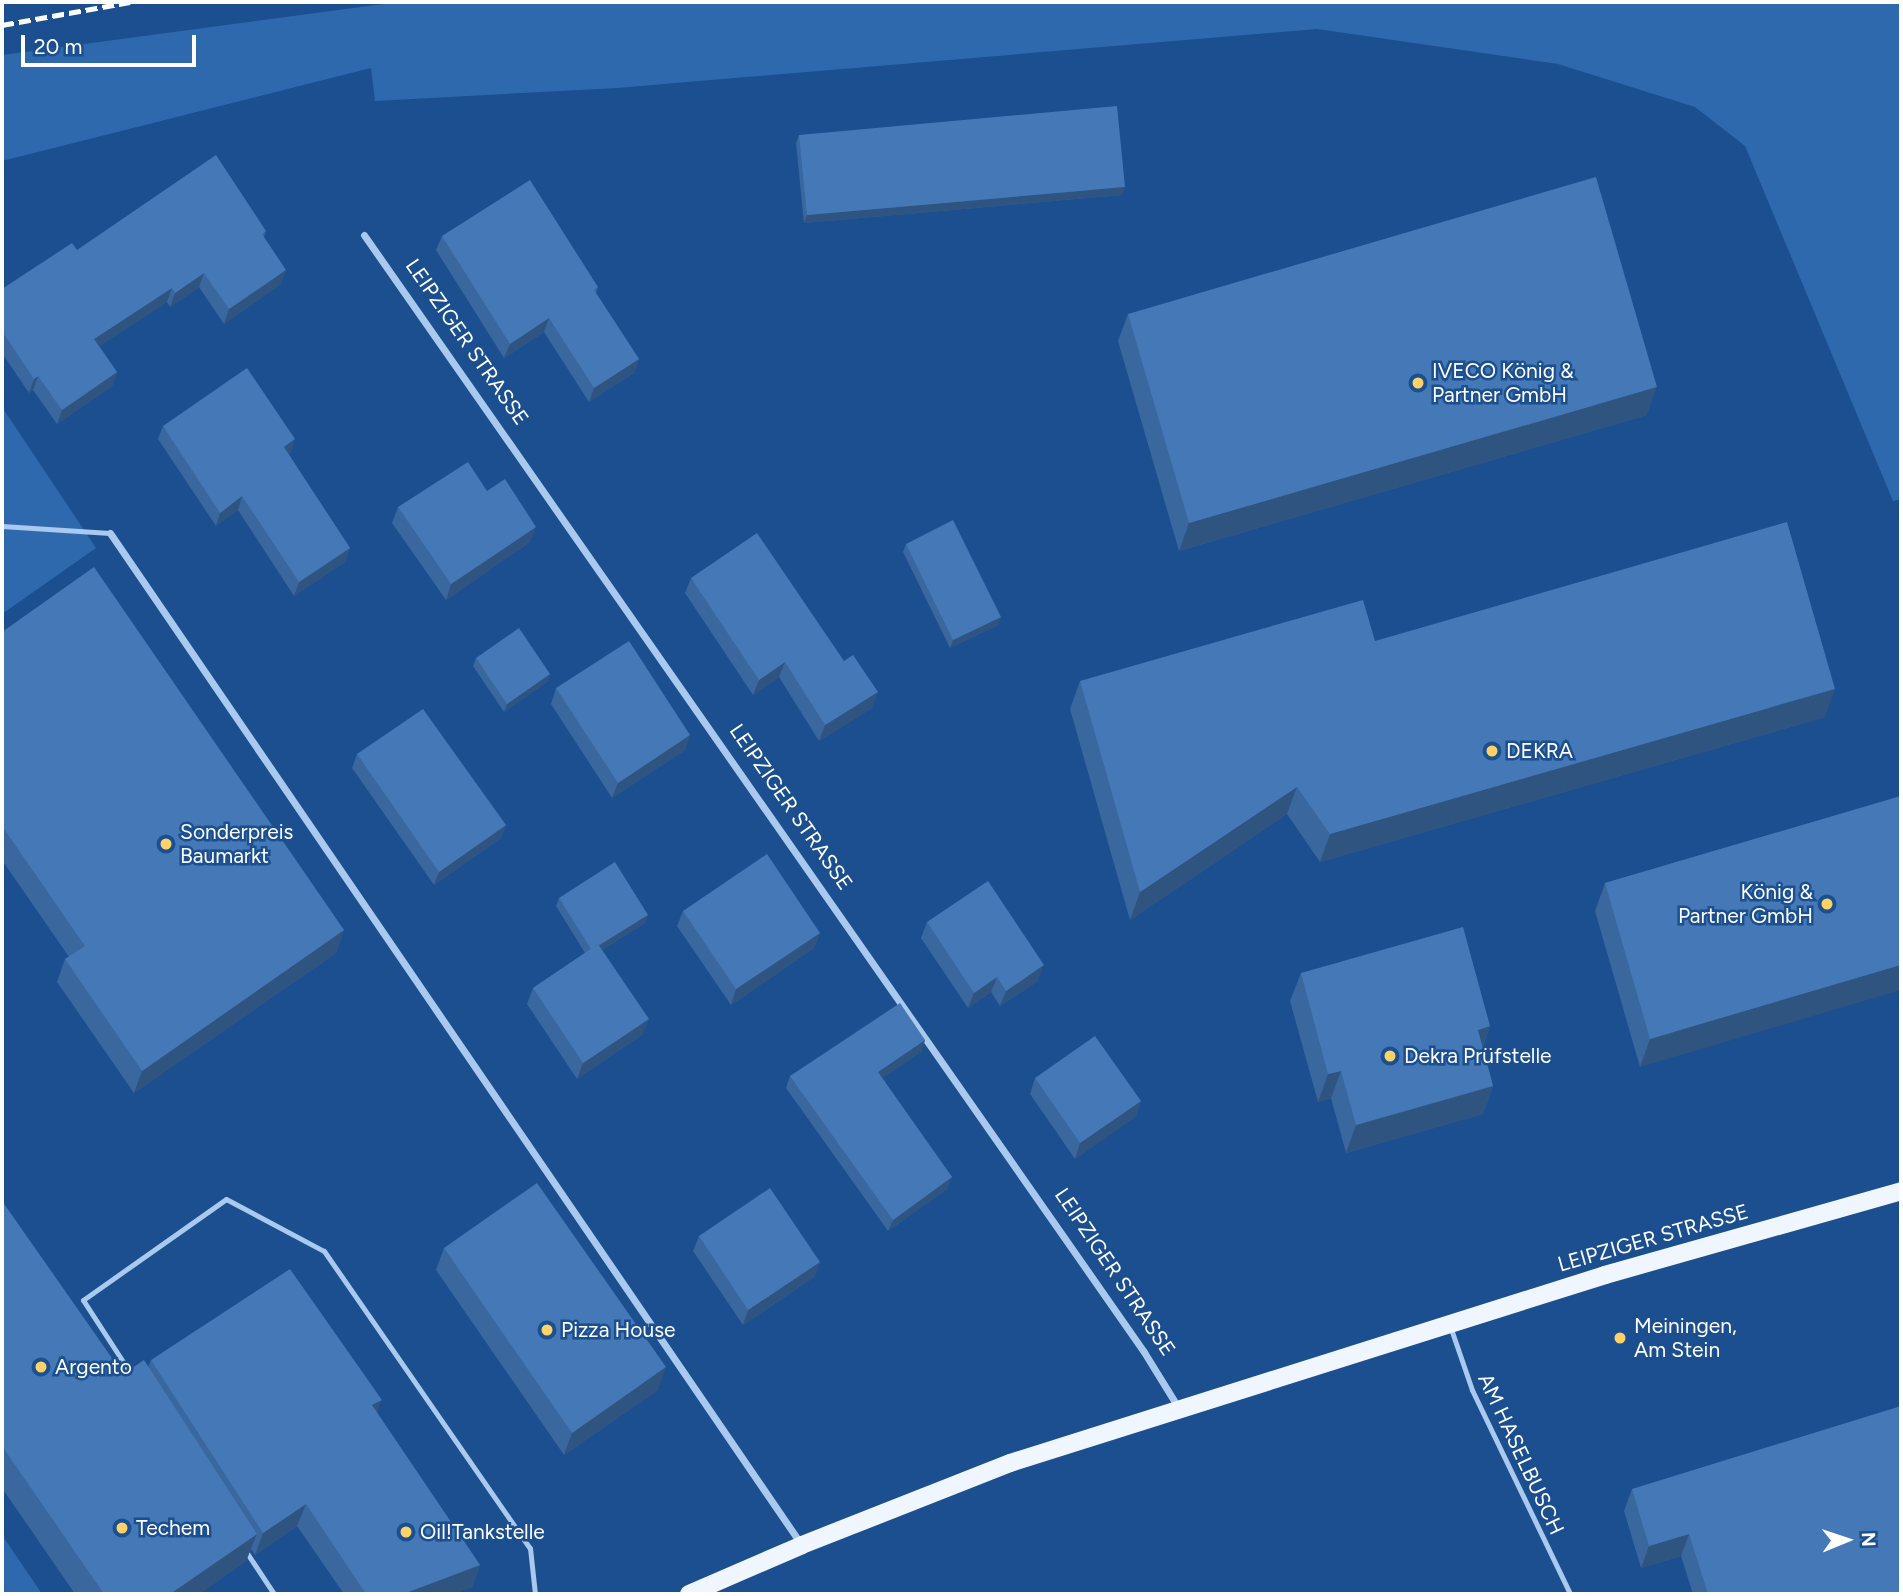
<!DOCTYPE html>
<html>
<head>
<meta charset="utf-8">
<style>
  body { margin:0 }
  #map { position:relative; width:1903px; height:1596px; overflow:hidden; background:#1b4f8f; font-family:Figtree,sans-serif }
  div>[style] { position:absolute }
  .green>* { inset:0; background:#2e69ad }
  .lane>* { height:5px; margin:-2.5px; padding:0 2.5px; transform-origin:2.5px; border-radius:2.5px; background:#a9c9ee }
  .street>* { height:7px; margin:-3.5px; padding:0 3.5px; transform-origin:3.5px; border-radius:3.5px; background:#a9c9ee }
  .primary>* { height:18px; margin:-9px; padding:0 9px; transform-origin:9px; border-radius:9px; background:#f0f6ff }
  .rail>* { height:5px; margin-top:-2.5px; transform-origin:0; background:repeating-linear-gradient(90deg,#fff 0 12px,transparent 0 17px) }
  .wall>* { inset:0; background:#3a679d }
  .shaded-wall>* { inset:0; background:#305480 }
  .building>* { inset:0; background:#4478b7 }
  .dots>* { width:19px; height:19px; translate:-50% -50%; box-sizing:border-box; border:4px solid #1b4f8f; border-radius:50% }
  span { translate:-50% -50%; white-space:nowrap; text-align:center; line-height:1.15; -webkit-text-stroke:5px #1b4f8f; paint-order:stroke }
  .street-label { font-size:21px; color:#fff }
  .poi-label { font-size:21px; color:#fff }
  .left { translate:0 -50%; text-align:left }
  .right { translate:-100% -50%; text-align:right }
  .frame { position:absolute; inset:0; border:4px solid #fff; pointer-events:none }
  .north { position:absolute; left:1812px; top:1505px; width:70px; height:70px; -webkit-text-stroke:5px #1b4f8f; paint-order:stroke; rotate:88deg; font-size:19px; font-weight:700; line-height:28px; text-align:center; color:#fff }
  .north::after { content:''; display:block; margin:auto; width:24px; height:32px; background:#fff; clip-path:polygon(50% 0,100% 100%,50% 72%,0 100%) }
  .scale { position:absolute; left:21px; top:35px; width:175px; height:32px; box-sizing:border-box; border:4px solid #fff; border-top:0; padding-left:9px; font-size:21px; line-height:24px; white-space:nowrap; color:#fff; -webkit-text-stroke:5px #1b4f8f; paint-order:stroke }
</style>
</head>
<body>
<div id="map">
  <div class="green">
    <div style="clip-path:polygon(398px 2px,1901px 2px,1901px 499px,1893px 501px,1745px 146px,1695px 107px,1558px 64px,1317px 29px,617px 88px,375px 101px,371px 68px,2px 161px,2px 55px)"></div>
    <div style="clip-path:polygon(2px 407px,96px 548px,2px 614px)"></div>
    <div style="clip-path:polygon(2px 1535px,42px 1594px,2px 1594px)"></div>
  </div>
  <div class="lane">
    <div style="left:2px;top:526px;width:108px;rotate:3.7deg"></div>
    <div style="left:1450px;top:1326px;width:68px;rotate:71deg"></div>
    <div style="left:1472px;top:1390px;width:226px;rotate:64.3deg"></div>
    <div style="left:131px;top:1374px;width:88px;rotate:-123deg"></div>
    <div style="left:83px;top:1300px;width:175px;rotate:-35.2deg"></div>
    <div style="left:226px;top:1199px;width:111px;rotate:28deg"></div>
    <div style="left:324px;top:1251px;width:361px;rotate:55.3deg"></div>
    <div style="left:530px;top:1548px;width:46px;rotate:83.8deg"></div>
    <div style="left:245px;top:1550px;width:53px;rotate:56.6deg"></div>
  </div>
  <div class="street">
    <div style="left:364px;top:235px;width:1362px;rotate:55.07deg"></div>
    <div style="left:1144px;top:1352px;width:65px;rotate:58.3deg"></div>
    <div style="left:110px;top:533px;width:1225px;rotate:55.65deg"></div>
  </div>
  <div class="primary">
    <div style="left:689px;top:1594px;width:123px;rotate:-23.4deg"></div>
    <div style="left:802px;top:1545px;width:224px;rotate:-21.5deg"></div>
    <div style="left:1010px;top:1463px;width:624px;rotate:-17.53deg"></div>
    <div style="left:1605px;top:1275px;width:308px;rotate:-15.8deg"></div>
  </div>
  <div class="rail">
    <div style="left:2px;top:25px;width:130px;rotate:-10.2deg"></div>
  </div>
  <div class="wall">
    <div style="clip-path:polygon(799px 135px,1122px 195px,804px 223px,796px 143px)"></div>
    <div style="clip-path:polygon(266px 231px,264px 237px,281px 284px,224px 324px,199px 287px,170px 307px,167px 302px,99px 346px,117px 372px,112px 386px,57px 424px,33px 390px,29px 393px,2px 353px,2px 289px,77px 250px)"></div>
    <div style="clip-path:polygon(442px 236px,598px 287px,596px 293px,639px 359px,634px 373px,589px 402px,544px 332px,504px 358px,436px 250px)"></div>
    <div style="clip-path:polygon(1128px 314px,1647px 415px,1179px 551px,1118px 341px)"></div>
    <div style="clip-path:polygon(163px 426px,291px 453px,288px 454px,350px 548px,345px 562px,294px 596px,238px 510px,216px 526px,158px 439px)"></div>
    <div style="clip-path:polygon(487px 491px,530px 542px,446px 600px,392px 523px,398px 507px)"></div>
    <div style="clip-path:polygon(906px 544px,1001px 617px,998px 625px,950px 648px,903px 552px)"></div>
    <div style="clip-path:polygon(691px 578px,872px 708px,819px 741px,779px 677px,753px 695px,685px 593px)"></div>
    <div style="clip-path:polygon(2px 632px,344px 930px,336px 953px,134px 1093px,57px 982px,65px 959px,69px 957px,2px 860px)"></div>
    <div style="clip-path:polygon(1375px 641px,1825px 717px,1320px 862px,1287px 814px,1130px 920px,1070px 709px,1080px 681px)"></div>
    <div style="clip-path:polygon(476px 658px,550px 674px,547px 682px,504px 712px,473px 666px)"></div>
    <div style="clip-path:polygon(556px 688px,690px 735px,685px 750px,612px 798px,551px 704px)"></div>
    <div style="clip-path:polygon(357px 754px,506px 825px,501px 838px,434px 885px,352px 768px)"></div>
    <div style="clip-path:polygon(1901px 796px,1640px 1067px,1595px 911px,1605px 883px)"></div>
    <div style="clip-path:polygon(559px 898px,645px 923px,602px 950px,643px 1034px,577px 1079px,527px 1004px,533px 988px,585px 953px,556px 906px)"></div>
    <div style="clip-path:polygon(683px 911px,820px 933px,814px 948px,731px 1005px,677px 926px)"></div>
    <div style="clip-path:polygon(927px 922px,1038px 981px,1000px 1006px,991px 992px,968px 1008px,921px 938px)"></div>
    <div style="clip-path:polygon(1301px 973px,1490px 1026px,1483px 1047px,1493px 1086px,1483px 1114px,1346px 1153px,1331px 1098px,1318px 1102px,1290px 1001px)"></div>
    <div style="clip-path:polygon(925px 1040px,921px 1052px,882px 1078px,952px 1177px,947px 1189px,888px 1231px,786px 1088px,790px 1076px)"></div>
    <div style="clip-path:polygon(1035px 1078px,1141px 1101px,1136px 1116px,1075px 1159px,1030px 1094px)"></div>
    <div style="clip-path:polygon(2px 1201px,123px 1374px,148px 1367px,151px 1360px,377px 1413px,480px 1565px,472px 1587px,453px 1594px,344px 1594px,297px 1526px,255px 1555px,251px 1549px,246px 1561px,199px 1594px,75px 1594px,2px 1488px)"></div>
    <div style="clip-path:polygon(699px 1236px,820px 1262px,814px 1277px,743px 1325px,693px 1251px)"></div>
    <div style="clip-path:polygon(444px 1248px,658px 1390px,564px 1455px,436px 1270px)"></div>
    <div style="clip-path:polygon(1632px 1489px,1901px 1594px,1693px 1594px,1681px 1556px,1641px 1568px,1624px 1511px)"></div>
  </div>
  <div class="shaded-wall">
    <div style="clip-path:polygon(1125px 187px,1122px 195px,804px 223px,807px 215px)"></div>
    <div style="clip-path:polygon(286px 270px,281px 284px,224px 324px,229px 309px)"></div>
    <div style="clip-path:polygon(204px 273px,199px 287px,170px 307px,175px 293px)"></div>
    <div style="clip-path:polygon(172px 288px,167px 302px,89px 353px,94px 339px)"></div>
    <div style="clip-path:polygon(549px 318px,544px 332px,504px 358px,510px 344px)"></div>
    <div style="clip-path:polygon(639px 359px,634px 373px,589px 402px,594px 388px)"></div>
    <div style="clip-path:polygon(117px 372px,112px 386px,57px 424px,62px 410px)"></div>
    <div style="clip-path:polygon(38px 376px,33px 390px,29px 393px,34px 379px)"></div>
    <div style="clip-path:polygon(1657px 387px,1647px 415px,1179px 551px,1189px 523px)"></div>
    <div style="clip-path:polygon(295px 439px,291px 453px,279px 460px,284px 447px)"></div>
    <div style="clip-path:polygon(242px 496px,238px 510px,216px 526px,220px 513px)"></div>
    <div style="clip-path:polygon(536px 527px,530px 542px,446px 600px,451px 584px)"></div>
    <div style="clip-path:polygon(350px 548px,345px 562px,294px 596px,299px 582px)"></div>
    <div style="clip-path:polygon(1001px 617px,998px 625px,950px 648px,953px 640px)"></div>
    <div style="clip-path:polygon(785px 662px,779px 677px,753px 695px,759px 680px)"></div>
    <div style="clip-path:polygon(550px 674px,547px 682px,504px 712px,507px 704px)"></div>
    <div style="clip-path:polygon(1835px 689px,1825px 717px,1320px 862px,1330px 834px)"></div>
    <div style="clip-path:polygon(878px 692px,872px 708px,819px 741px,825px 725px)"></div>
    <div style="clip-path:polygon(690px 735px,685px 750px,612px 798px,618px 783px)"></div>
    <div style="clip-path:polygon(1297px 787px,1287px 814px,1130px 920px,1140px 892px)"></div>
    <div style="clip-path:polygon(506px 825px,501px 838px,434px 885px,439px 872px)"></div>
    <div style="clip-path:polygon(648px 915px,645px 923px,589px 958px,592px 950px)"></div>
    <div style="clip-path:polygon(344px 930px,336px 953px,134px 1093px,142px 1071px)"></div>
    <div style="clip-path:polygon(820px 933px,814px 948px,731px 1005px,736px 989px)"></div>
    <div style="clip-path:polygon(1044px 965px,1038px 981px,1000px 1006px,1006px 991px)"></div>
    <div style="clip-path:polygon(1901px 965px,1901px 990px,1640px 1067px,1650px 1039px)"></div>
    <div style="clip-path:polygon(997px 977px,991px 992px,968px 1008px,974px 993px)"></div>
    <div style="clip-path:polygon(649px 1019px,643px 1034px,577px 1079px,583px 1063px)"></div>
    <div style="clip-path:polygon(1490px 1026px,1480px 1054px,1478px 1030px)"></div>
    <div style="clip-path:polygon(925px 1040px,921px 1052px,874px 1084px,878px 1072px)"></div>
    <div style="clip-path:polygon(1341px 1071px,1331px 1098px,1318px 1102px,1328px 1074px)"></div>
    <div style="clip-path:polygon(1493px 1086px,1483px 1114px,1346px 1153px,1356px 1125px)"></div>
    <div style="clip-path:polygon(1141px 1101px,1136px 1116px,1075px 1159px,1080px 1143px)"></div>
    <div style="clip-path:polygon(952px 1177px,947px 1189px,888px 1231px,893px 1220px)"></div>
    <div style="clip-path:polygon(820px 1262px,814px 1277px,743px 1325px,748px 1310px)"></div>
    <div style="clip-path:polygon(666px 1367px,658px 1390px,564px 1455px,572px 1433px)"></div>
    <div style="clip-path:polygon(382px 1400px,374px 1422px,372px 1405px)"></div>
    <div style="clip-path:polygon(306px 1504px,297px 1526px,255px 1555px,263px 1533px)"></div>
    <div style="clip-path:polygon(257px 1534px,246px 1561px,199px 1594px,170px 1594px)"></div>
    <div style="clip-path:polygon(1689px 1534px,1681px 1556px,1641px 1568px,1649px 1546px)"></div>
    <div style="clip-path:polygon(480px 1565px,472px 1587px,453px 1594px,403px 1594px)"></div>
  </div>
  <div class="building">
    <div style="clip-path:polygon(1117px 106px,1125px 187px,807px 215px,799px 135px)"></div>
    <div style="clip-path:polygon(216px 155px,266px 231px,262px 234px,286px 270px,229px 309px,204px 273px,175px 293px,172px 288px,94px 339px,117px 372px,62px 410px,38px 376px,34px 379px,2px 331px,2px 289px,72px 243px,77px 250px)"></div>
    <div style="clip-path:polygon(1596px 177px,1657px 387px,1189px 523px,1128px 314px)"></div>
    <div style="clip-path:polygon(530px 180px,598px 287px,594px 290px,639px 359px,594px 388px,549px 318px,510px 344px,442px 236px)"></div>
    <div style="clip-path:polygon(247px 368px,295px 439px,284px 447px,350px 548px,299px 582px,242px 496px,220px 513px,163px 426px)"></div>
    <div style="clip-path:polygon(468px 462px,487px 491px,505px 479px,536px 527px,451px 584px,398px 507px)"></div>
    <div style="clip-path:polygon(953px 520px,1001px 617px,953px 640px,906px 544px)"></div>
    <div style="clip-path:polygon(1787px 522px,1835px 689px,1330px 834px,1297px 787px,1140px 892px,1080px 681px,1363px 600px,1375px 641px)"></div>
    <div style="clip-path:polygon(757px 533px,844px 661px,853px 655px,878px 692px,825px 725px,785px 662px,759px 680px,691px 578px)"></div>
    <div style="clip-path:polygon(94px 567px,344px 930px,142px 1071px,65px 959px,85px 946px,2px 826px,2px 632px)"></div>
    <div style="clip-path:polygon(519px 628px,550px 674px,507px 704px,476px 658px)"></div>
    <div style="clip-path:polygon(629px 641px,690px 735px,618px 783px,556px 688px)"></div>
    <div style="clip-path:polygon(423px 709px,506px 825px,439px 872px,357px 754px)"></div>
    <div style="clip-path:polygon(1901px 796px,1901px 965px,1650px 1039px,1605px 883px)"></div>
    <div style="clip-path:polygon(767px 854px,820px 933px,736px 989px,683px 911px)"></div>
    <div style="clip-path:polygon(615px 862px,648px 915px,599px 945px,598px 944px,591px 949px,559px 898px)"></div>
    <div style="clip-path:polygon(988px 881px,1044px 965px,1006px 991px,997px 977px,974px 993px,927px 922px)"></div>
    <div style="clip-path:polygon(1463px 927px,1490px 1026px,1478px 1030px,1493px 1086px,1356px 1125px,1341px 1071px,1328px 1074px,1301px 973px)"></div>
    <div style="clip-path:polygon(598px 944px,649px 1019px,583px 1063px,533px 988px)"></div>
    <div style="clip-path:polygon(900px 1003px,925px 1040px,878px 1072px,952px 1177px,893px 1220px,790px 1076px)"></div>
    <div style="clip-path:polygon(1095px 1036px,1141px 1101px,1080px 1143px,1035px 1078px)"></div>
    <div style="clip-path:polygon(537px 1183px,666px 1367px,572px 1433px,444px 1248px)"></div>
    <div style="clip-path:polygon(770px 1188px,820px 1262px,748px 1310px,699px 1236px)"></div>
    <div style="clip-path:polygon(2px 1201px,123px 1374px,144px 1360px,257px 1534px,170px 1594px,104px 1594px,2px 1446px)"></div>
    <div style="clip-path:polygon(290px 1269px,382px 1400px,372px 1405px,480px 1565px,403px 1594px,366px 1594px,306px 1504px,263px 1533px,151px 1360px)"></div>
    <div style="clip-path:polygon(1901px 1406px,1901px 1594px,1708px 1594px,1689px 1534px,1649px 1546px,1632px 1489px)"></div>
  </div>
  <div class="dots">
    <div style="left:1418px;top:383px;background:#ffd166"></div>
    <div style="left:1492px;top:751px;background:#ffd166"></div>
    <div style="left:166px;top:844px;background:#ffd166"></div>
    <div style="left:1827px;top:904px;background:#ffd166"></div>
    <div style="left:1390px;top:1056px;background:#ffd166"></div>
    <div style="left:547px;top:1330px;background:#ffd166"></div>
    <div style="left:1620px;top:1338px;background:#ffd166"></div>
    <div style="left:41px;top:1367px;background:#ffd166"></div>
    <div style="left:122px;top:1528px;background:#ffd166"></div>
    <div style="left:406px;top:1532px;background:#ffd166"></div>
  </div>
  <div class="street-label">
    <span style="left:467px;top:342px;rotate:55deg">LEIPZIGER STRASSE</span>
    <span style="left:791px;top:807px;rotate:55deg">LEIPZIGER STRASSE</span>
    <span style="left:1653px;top:1238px;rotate:-16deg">LEIPZIGER STRASSE</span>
    <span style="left:1115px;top:1272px;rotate:56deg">LEIPZIGER STRASSE</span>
    <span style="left:1521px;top:1454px;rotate:65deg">AM HASELBUSCH</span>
  </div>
  <div class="poi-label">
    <span class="left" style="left:1432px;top:383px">IVECO König &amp;<br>Partner GmbH</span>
    <span class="left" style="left:1506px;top:751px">DEKRA</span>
    <span class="left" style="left:180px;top:844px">Sonderpreis<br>Baumarkt</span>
    <span class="right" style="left:1813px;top:904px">König &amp;<br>Partner GmbH</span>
    <span class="left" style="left:1404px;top:1056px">Dekra Prüfstelle</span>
    <span class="left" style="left:1634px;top:1338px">Meiningen,<br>Am Stein</span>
    <span class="left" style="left:561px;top:1330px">Pizza House</span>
    <span class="left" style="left:55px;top:1367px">Argento</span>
    <span class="left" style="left:136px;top:1528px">Techem</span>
    <span class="left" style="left:420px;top:1532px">Oil!Tankstelle</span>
  </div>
  <div class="frame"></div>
  <div class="north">N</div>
  <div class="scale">20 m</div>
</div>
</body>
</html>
